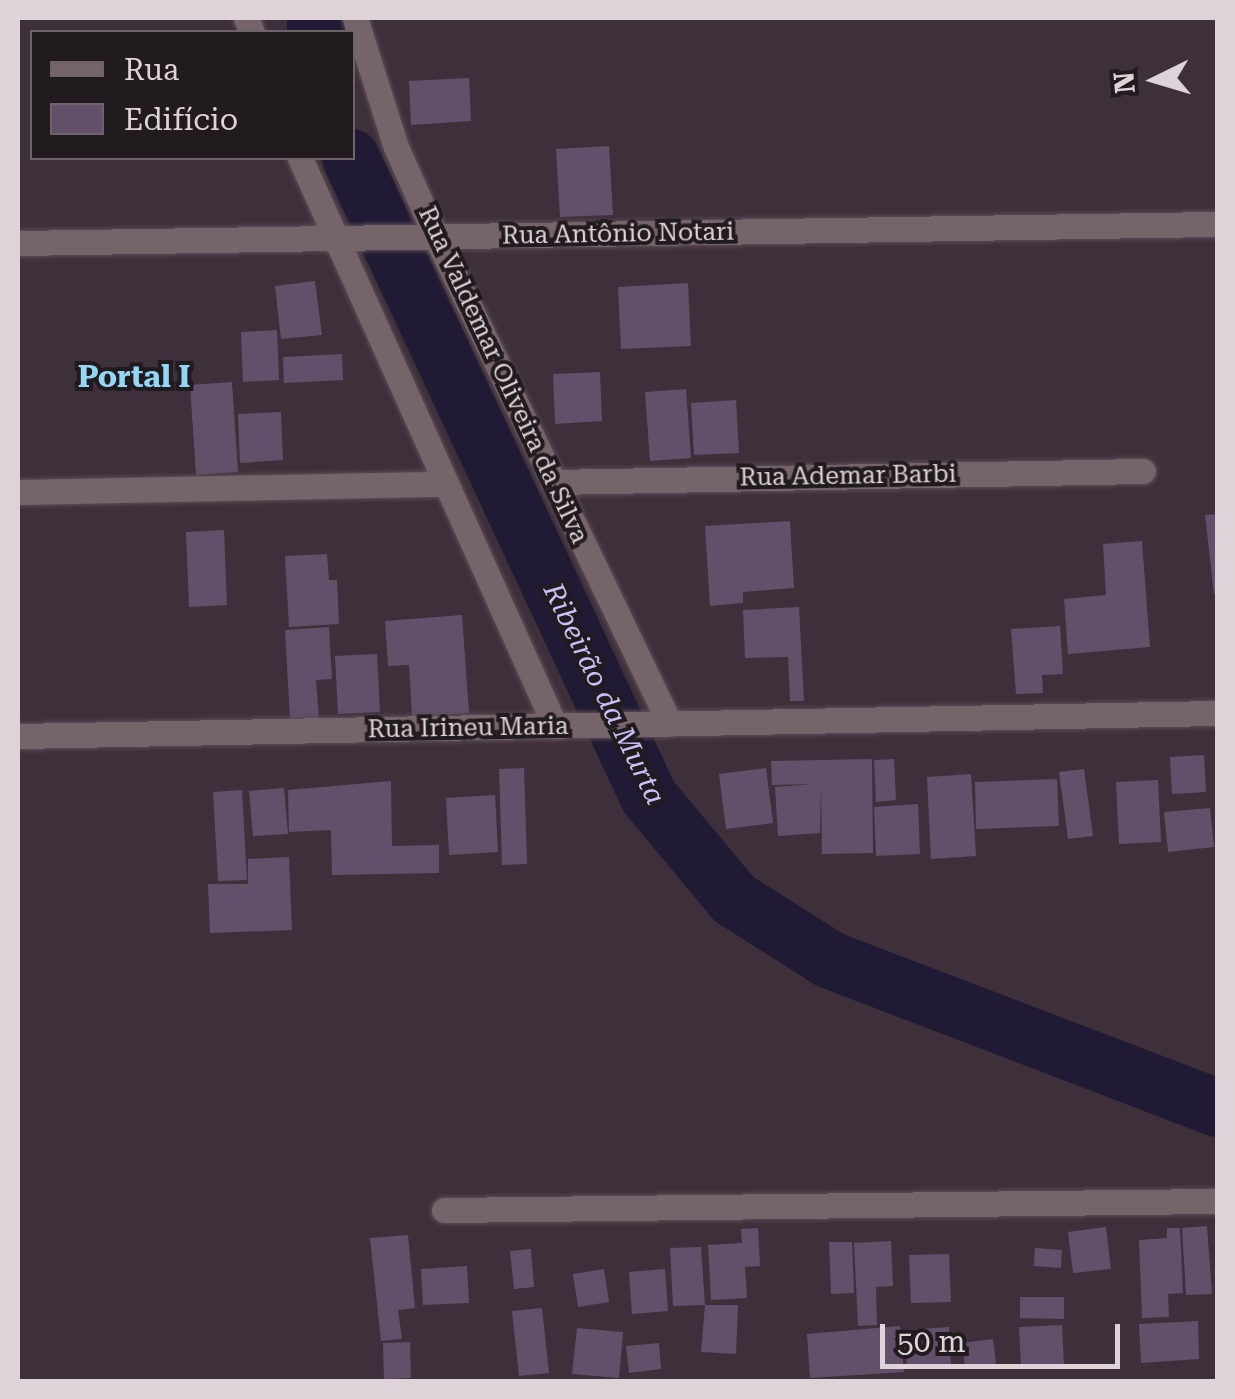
<!DOCTYPE html>
<html>
<head>
<meta charset="utf-8">
<style>
  body { margin:0 }
  #map { position:relative; width:1235px; height:1399px; overflow:hidden; background:#3e303a; font-family:"Roboto Serif",serif }
  div>[style] { position:absolute }
  .river>* { height:58px; margin:-29px; padding:0 29px; transform-origin:29px; border-radius:29px; background:#211a34 }
  .building>* { inset:0; background:#624f6a }
  .roads { filter:drop-shadow(0 0 2px #5b4d57) drop-shadow(0 0 2px #5b4d57) }
  .minor>* { height:25px; margin:-12.5px; padding:0 12.5px; transform-origin:12.5px; border-radius:12.5px; background:#756469 }
  span { translate:-50% -50%; white-space:nowrap; text-align:center; line-height:1.15; -webkit-text-stroke:8px #211a1f; paint-order:stroke }
  .street-label { font-size:25px; color:#ddd3d9 }
  .water-label { font-size:28px; color:#cbbff7; font-style:italic }
  .quarter-label { font-size:30px; color:#94d6f6; font-weight:700 }
  .frame { position:absolute; inset:0; border:20px solid #ddd3d9; pointer-events:none }
  .legend { position:absolute; left:30px; top:30px; width:325px; height:130px; box-sizing:border-box; background:#211a1f; border:2px solid #6c6469; margin:0; padding:12px 18px; list-style:none; font-size:30px; color:#ddd3d9 }
  .legend li { display:flex; align-items:center; gap:20px; height:50px }
  .legend b { width:50px; border:2px solid #6c6469 }
  .north { position:absolute; left:1105px; top:30px; width:100px; height:100px; -webkit-text-stroke:8px #211a1f; paint-order:stroke; rotate:265deg; font-size:28px; font-weight:700; line-height:40px; text-align:center; color:#ddd3d9 }
  .north::after { content:''; display:block; margin:auto; width:35px; height:45px; background:#ddd3d9; clip-path:polygon(50% 0,100% 100%,50% 72%,0 100%) }
  .scale { position:absolute; left:880px; top:1324px; width:240px; height:45px; box-sizing:border-box; border:5px solid #ddd3d9; border-top:0; padding-left:12px; font-size:30px; line-height:35px; white-space:nowrap; color:#ddd3d9; -webkit-text-stroke:8px #211a1f; paint-order:stroke }
</style>
</head>
<body>
<div id="map">
  <div class="river">
    <div style="left:316px;top:18px;width:14px;rotate:90deg"></div>
    <div style="left:351px;top:158px;width:705px;rotate:65deg"></div>
    <div style="left:649px;top:797px;width:133px;rotate:50.2deg"></div>
    <div style="left:734px;top:899px;width:114px;rotate:32.4deg"></div>
    <div style="left:830px;top:960px;width:415px;rotate:20.9deg"></div>
  </div>
  <div class="building">
    <div style="clip-path:polygon(469px 78px,471px 121px,411px 125px,409px 81px)"></div>
    <div style="clip-path:polygon(609px 146px,613px 215px,560px 217px,556px 149px)"></div>
    <div style="clip-path:polygon(315px 281px,322px 335px,281px 339px,275px 286px)"></div>
    <div style="clip-path:polygon(688px 283px,691px 346px,621px 349px,618px 287px)"></div>
    <div style="clip-path:polygon(277px 330px,279px 380px,243px 382px,241px 332px)"></div>
    <div style="clip-path:polygon(342px 354px,343px 380px,284px 383px,283px 357px)"></div>
    <div style="clip-path:polygon(600px 372px,602px 421px,555px 424px,553px 374px)"></div>
    <div style="clip-path:polygon(232px 382px,238px 472px,196px 475px,190px 385px)"></div>
    <div style="clip-path:polygon(686px 389px,691px 458px,650px 461px,645px 392px)"></div>
    <div style="clip-path:polygon(736px 400px,739px 453px,694px 455px,691px 403px)"></div>
    <div style="clip-path:polygon(281px 412px,283px 460px,240px 463px,238px 414px)"></div>
    <div style="clip-path:polygon(1218px 514px,1218px 594px,1214px 594px,1205px 515px)"></div>
    <div style="clip-path:polygon(790px 521px,794px 588px,743px 592px,743px 603px,710px 606px,705px 526px)"></div>
    <div style="clip-path:polygon(224px 530px,227px 605px,189px 607px,186px 532px)"></div>
    <div style="clip-path:polygon(1142px 541px,1150px 647px,1068px 654px,1064px 599px,1106px 595px,1103px 544px)"></div>
    <div style="clip-path:polygon(327px 554px,329px 580px,337px 580px,339px 624px,289px 627px,285px 556px)"></div>
    <div style="clip-path:polygon(799px 607px,804px 701px,790px 701px,788px 657px,745px 658px,743px 610px)"></div>
    <div style="clip-path:polygon(462px 615px,469px 713px,412px 717px,409px 665px,388px 666px,385px 621px)"></div>
    <div style="clip-path:polygon(1060px 626px,1063px 674px,1042px 675px,1043px 693px,1016px 694px,1011px 629px)"></div>
    <div style="clip-path:polygon(329px 627px,332px 679px,316px 680px,319px 718px,290px 719px,285px 630px)"></div>
    <div style="clip-path:polygon(377px 654px,380px 712px,338px 714px,335px 656px)"></div>
    <div style="clip-path:polygon(1204px 755px,1206px 792px,1172px 794px,1170px 757px)"></div>
    <div style="clip-path:polygon(872px 759px,873px 853px,822px 854px,821px 784px,820px 833px,778px 836px,775px 787px,814px 784px,772px 785px,771px 761px)"></div>
    <div style="clip-path:polygon(894px 759px,896px 800px,876px 802px,874px 760px)"></div>
    <div style="clip-path:polygon(524px 768px,527px 864px,502px 865px,499px 769px)"></div>
    <div style="clip-path:polygon(766px 768px,773px 823px,726px 829px,719px 774px)"></div>
    <div style="clip-path:polygon(1084px 769px,1093px 836px,1068px 839px,1059px 772px)"></div>
    <div style="clip-path:polygon(971px 774px,976px 856px,931px 859px,927px 777px)"></div>
    <div style="clip-path:polygon(1057px 779px,1059px 826px,976px 829px,975px 782px)"></div>
    <div style="clip-path:polygon(1158px 780px,1161px 842px,1119px 844px,1116px 782px)"></div>
    <div style="clip-path:polygon(391px 781px,392px 846px,439px 845px,439px 873px,332px 875px,331px 830px,289px 832px,288px 790px)"></div>
    <div style="clip-path:polygon(284px 788px,288px 834px,253px 836px,249px 791px)"></div>
    <div style="clip-path:polygon(242px 790px,247px 880px,218px 881px,213px 792px)"></div>
    <div style="clip-path:polygon(495px 795px,498px 852px,449px 855px,446px 798px)"></div>
    <div style="clip-path:polygon(918px 804px,920px 854px,876px 856px,874px 807px)"></div>
    <div style="clip-path:polygon(1210px 808px,1214px 847px,1168px 852px,1164px 812px)"></div>
    <div style="clip-path:polygon(289px 857px,292px 930px,210px 933px,208px 884px,248px 884px,248px 859px)"></div>
    <div style="clip-path:polygon(1207px 1226px,1212px 1294px,1186px 1295px,1182px 1228px)"></div>
    <div style="clip-path:polygon(1106px 1227px,1111px 1269px,1073px 1273px,1068px 1232px)"></div>
    <div style="clip-path:polygon(758px 1228px,760px 1266px,745px 1267px,747px 1298px,711px 1300px,708px 1245px,742px 1243px,741px 1229px)"></div>
    <div style="clip-path:polygon(1167px 1228px,1180px 1228px,1183px 1293px,1168px 1294px,1169px 1317px,1142px 1318px,1139px 1240px,1167px 1238px)"></div>
    <div style="clip-path:polygon(408px 1235px,415px 1308px,398px 1310px,402px 1339px,381px 1341px,370px 1238px)"></div>
    <div style="clip-path:polygon(891px 1241px,893px 1286px,876px 1287px,877px 1325px,858px 1326px,854px 1243px)"></div>
    <div style="clip-path:polygon(829px 1242px,852px 1242px,854px 1293px,831px 1294px)"></div>
    <div style="clip-path:polygon(701px 1247px,705px 1305px,673px 1306px,670px 1248px)"></div>
    <div style="clip-path:polygon(1035px 1248px,1062px 1250px,1061px 1268px,1034px 1266px)"></div>
    <div style="clip-path:polygon(531px 1249px,534px 1287px,514px 1289px,510px 1251px)"></div>
    <div style="clip-path:polygon(949px 1254px,951px 1302px,911px 1303px,909px 1255px)"></div>
    <div style="clip-path:polygon(467px 1266px,469px 1303px,423px 1305px,421px 1269px)"></div>
    <div style="clip-path:polygon(604px 1269px,609px 1302px,578px 1307px,573px 1274px)"></div>
    <div style="clip-path:polygon(665px 1269px,668px 1311px,632px 1314px,629px 1272px)"></div>
    <div style="clip-path:polygon(1020px 1297px,1064px 1297px,1064px 1319px,1020px 1318px)"></div>
    <div style="clip-path:polygon(705px 1305px,738px 1305px,736px 1354px,701px 1352px)"></div>
    <div style="clip-path:polygon(542px 1308px,549px 1373px,519px 1376px,512px 1311px)"></div>
    <div style="clip-path:polygon(1198px 1321px,1199px 1359px,1141px 1363px,1139px 1324px)"></div>
    <div style="clip-path:polygon(1062px 1325px,1064px 1365px,1021px 1366px,1019px 1327px)"></div>
    <div style="clip-path:polygon(900px 1326px,904px 1372px,810px 1378px,807px 1334px)"></div>
    <div style="clip-path:polygon(949px 1327px,951px 1366px,907px 1369px,905px 1330px)"></div>
    <div style="clip-path:polygon(577px 1328px,623px 1332px,619px 1378px,572px 1374px)"></div>
    <div style="clip-path:polygon(993px 1339px,996px 1364px,965px 1368px,962px 1343px)"></div>
    <div style="clip-path:polygon(410px 1342px,411px 1378px,384px 1379px,383px 1343px)"></div>
    <div style="clip-path:polygon(659px 1343px,661px 1369px,629px 1373px,626px 1346px)"></div>
  </div>
  <div class="roads">
    <div class="minor">
      <div style="left:246px;top:18px;width:15px;rotate:67deg"></div>
      <div style="left:355px;top:18px;width:135px;rotate:72.4deg"></div>
      <div style="left:396px;top:147px;width:98px;rotate:66deg"></div>
      <div style="left:436px;top:237px;width:540px;rotate:64.34deg"></div>
      <div style="left:300px;top:158px;width:623px;rotate:65.82deg"></div>
      <div style="left:18px;top:243px;width:1200px;rotate:-0.91deg"></div>
      <div style="left:553px;top:482px;width:590px;rotate:-1.07deg"></div>
      <div style="left:18px;top:492px;width:425px;rotate:-1.1deg"></div>
      <div style="left:18px;top:736px;width:1200px;rotate:-1.1deg"></div>
      <div style="left:444px;top:1210px;width:774px;rotate:-0.67deg"></div>
    </div>
  </div>
  <div class="street-label">
    <span style="left:618px;top:234px;rotate:-1deg">Rua Antônio Notari</span>
    <span style="left:503px;top:375px;rotate:65deg">Rua Valdemar Oliveira da Silva</span>
    <span style="left:848px;top:476px;rotate:-1deg">Rua Ademar Barbi</span>
    <span style="left:468px;top:728px;rotate:-1deg">Rua Irineu Maria</span>
  </div>
  <div class="water-label">
    <span style="left:604px;top:694px;rotate:64deg">Ribeirão da Murta</span>
  </div>
  <div class="quarter-label">
    <span style="left:134px;top:377px">Portal I</span>
  </div>
  <div class="frame"></div>
  <ul class="legend">
  <li><b style="height:12px;background:#756469"></b>Rua</li>
  <li><b style="height:28px;background:#624f6a"></b>Edifício</li>
  </ul>
  <div class="north">N</div>
  <div class="scale">50 m</div>
</div>
</body>
</html>
